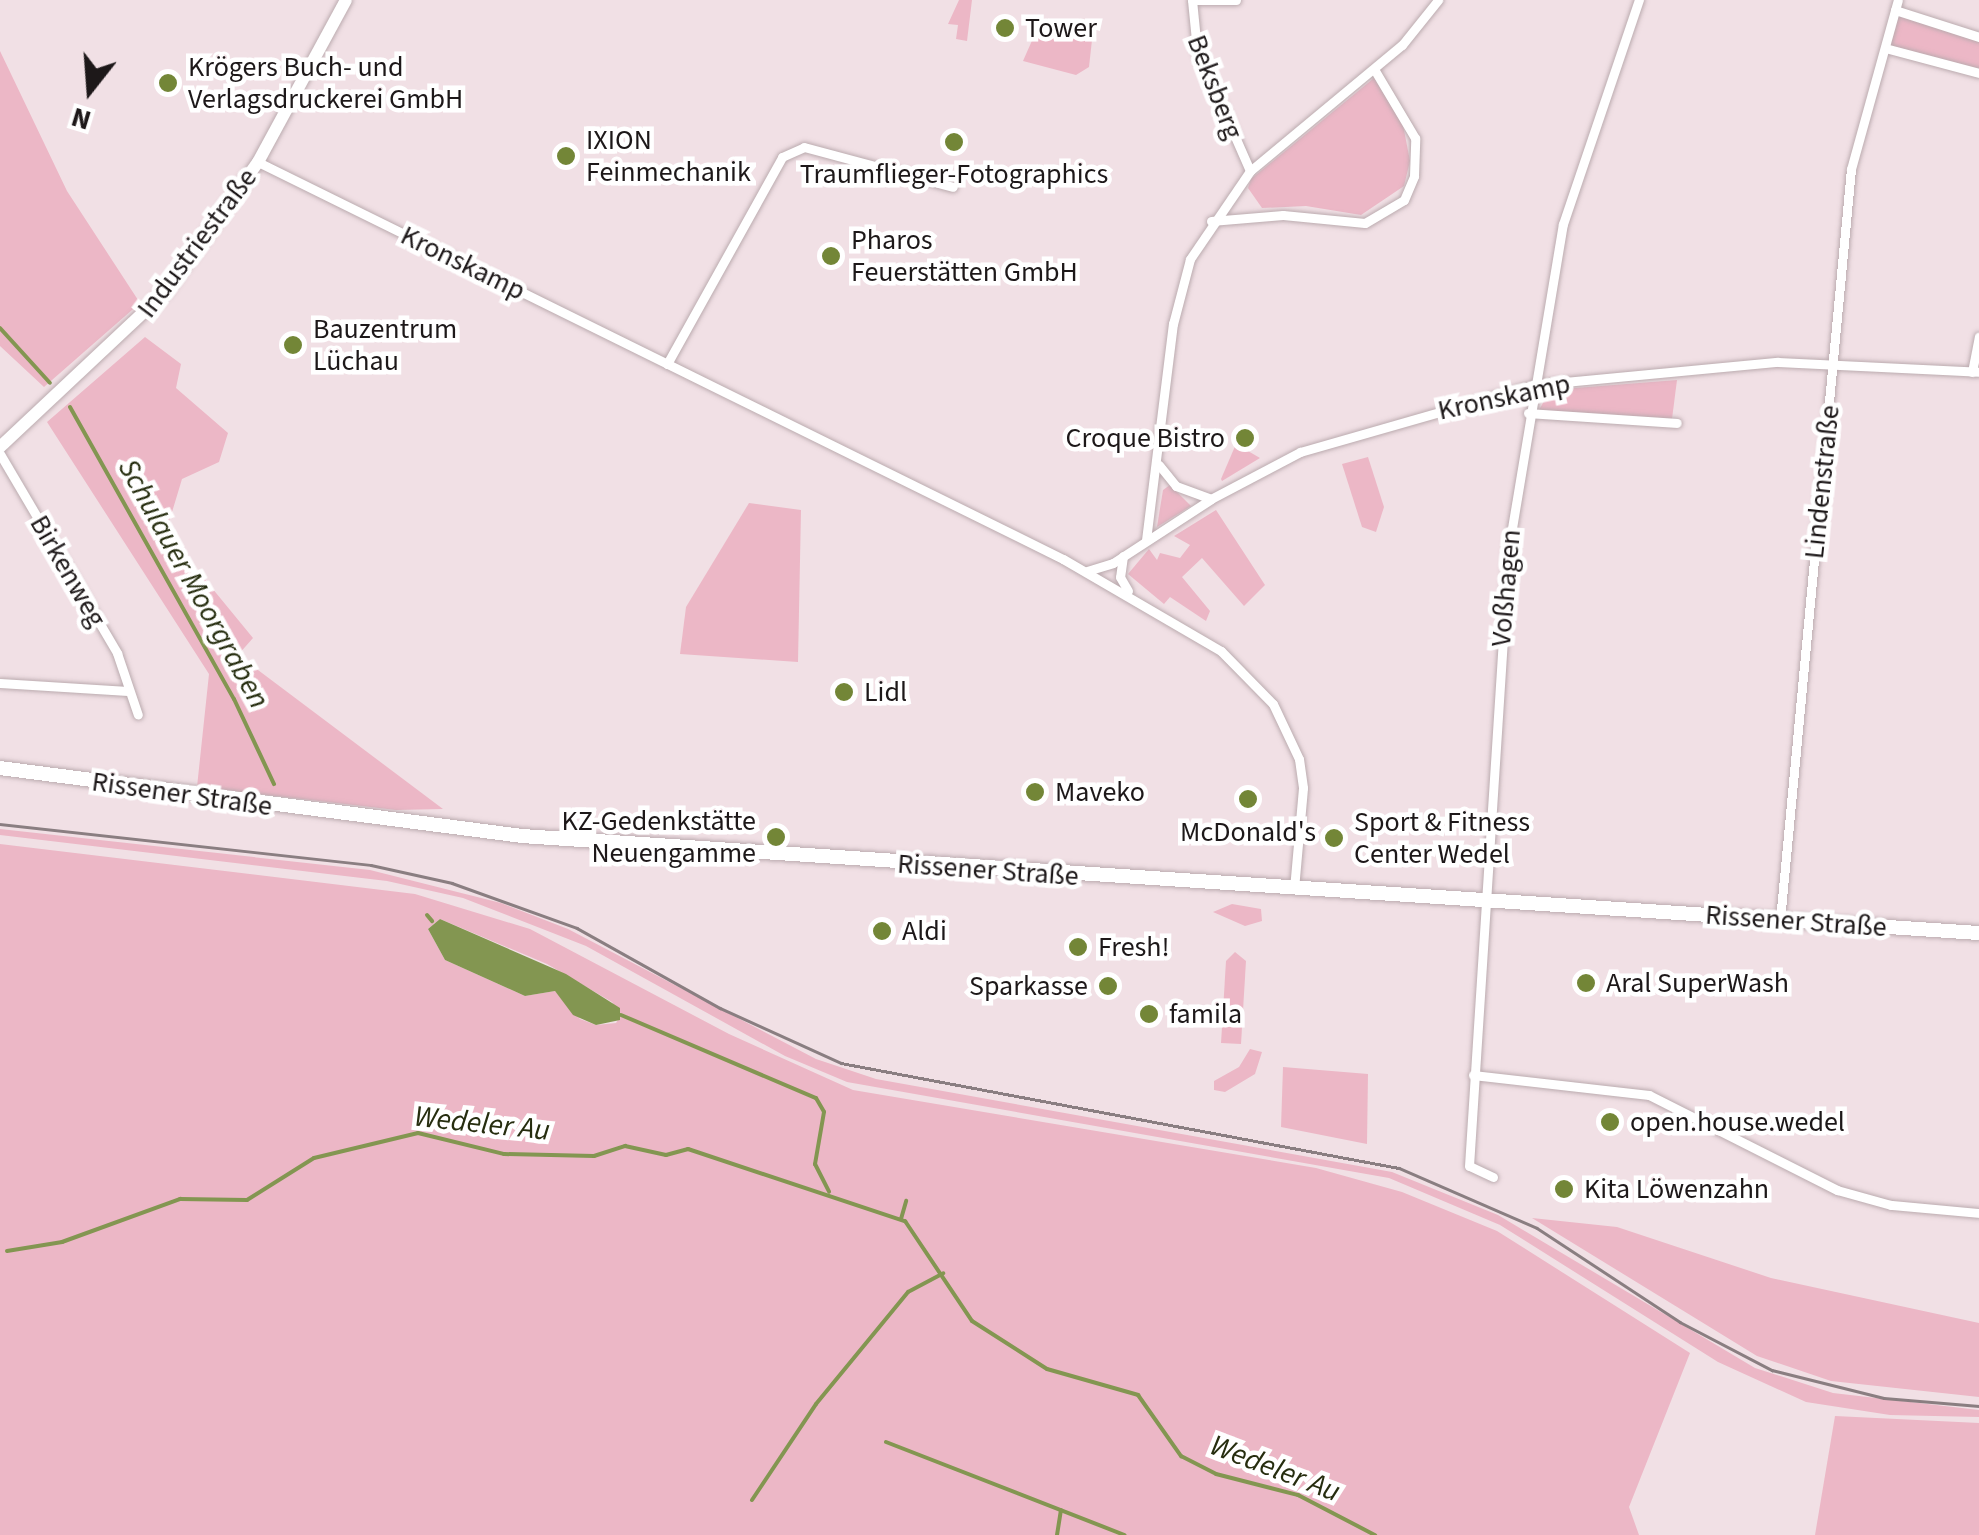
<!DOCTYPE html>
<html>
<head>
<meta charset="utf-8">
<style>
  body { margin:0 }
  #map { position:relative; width:1979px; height:1535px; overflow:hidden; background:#f1e0e5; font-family:"Source Sans 3",sans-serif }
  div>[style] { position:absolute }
  .green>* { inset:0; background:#ecb7c6 }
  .water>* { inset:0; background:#839651 }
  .stream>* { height:4px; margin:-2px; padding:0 2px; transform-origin:2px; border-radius:2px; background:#839651 }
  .roads { filter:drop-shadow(0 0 2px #bbabaf) drop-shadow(0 0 2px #bbabaf) }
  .street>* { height:9px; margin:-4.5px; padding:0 4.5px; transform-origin:4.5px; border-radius:4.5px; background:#fff }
  .secondary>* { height:12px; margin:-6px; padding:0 6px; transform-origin:6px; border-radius:6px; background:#fff }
  .primary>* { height:14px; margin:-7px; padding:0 7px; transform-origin:7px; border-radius:7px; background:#fff }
  .tram>* { height:2.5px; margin:-1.25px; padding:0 1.25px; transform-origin:1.25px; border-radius:1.25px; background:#8a7e81 }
  .dots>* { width:28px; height:28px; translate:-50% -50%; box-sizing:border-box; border:5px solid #fff; border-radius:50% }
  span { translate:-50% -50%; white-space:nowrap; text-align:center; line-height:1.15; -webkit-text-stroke:9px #fff; paint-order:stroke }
  .poi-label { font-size:28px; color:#1d1819 }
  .left { translate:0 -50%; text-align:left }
  .right { translate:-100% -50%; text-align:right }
  .street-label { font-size:28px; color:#1d1819 }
  .water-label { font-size:30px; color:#262d0f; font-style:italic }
  .north { position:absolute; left:40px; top:40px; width:100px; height:100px; -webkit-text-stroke:8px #fff; paint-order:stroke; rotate:197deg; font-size:28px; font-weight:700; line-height:40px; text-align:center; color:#1d1819 }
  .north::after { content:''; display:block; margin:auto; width:35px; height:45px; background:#1d1819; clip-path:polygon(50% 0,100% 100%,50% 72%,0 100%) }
</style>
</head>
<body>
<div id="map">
  <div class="green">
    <div style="clip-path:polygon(959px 0,972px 0,967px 41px,956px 39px,958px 25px,948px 24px)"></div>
    <div style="clip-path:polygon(1895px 10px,1979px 37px,1979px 73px,1885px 48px)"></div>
    <div style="clip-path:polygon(1034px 36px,1092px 40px,1089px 67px,1076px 75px,1023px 61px)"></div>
    <div style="clip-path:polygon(0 51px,67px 191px,140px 303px,44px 387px,0 346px)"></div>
    <div style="clip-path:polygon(1374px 78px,1403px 125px,1410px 161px,1404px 186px,1361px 215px,1306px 206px,1262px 208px,1248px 188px,1251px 179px)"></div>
    <div style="clip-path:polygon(145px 337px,181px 364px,176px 388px,228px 433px,219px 462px,182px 479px,166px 532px,253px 638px,238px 655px,443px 809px,396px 810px,197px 787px,209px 674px,47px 422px)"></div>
    <div style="clip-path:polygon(1677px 380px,1672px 419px,1538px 412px,1550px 390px)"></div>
    <div style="clip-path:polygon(1236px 444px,1260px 458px,1222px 481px,1221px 479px)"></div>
    <div style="clip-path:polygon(1368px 457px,1384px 507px,1376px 532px,1362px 527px,1342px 464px)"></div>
    <div style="clip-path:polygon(1170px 485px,1191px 506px,1157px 527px,1163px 490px)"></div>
    <div style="clip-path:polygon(749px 503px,801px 510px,798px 662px,680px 654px,686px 607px)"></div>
    <div style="clip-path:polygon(1216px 510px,1265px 585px,1244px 606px,1202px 558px,1182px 577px,1210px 611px,1206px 621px,1170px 597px,1164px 604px,1128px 574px,1149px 549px,1157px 560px,1160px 553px,1180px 558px,1190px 545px,1174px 536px)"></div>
    <div style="clip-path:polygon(0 829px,370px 870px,501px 903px,568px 929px,816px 1059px,876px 1079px,1392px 1172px,1498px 1215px,1755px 1368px,1833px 1393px,1979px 1410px,1979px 1417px,1890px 1415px,1806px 1402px,1718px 1362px,1500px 1225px,1389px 1178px,847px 1082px,785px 1056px,586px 946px,463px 898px,387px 881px,0 835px)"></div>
    <div style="clip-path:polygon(evenodd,0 844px,415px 894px,530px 929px,729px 1034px,853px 1090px,1316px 1168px,1402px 1192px,1497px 1231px,1690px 1353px,1629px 1507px,1639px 1535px,0 1535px,0 844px,440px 919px,547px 964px,612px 1002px,621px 1015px,616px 1023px,596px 1025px,580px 1019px,555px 991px,525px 996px,445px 960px,428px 929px,440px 919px)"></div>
    <div style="clip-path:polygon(1232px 904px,1261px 909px,1262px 921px,1245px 926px,1213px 912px)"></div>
    <div style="clip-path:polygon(1235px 952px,1246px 961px,1241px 1044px,1221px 1043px,1226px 961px)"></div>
    <div style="clip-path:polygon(1250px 1049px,1262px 1052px,1255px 1074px,1225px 1092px,1214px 1090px,1214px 1081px,1239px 1067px)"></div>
    <div style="clip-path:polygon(1283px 1067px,1368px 1074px,1367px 1144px,1281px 1127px)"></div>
    <div style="clip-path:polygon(1532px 1218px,1617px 1227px,1771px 1278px,1979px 1323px,1979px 1397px,1831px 1381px,1757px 1356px)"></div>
    <div style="clip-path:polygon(1835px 1416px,1979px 1423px,1979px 1535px,1815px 1535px)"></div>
  </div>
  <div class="water">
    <div style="clip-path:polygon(440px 919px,566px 974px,620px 1008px,620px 1020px,596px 1025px,573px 1015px,555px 991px,525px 996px,445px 960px,428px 929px)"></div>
  </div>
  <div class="stream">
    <div style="left:0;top:328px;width:74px;rotate:47.7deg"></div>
    <div style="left:70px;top:407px;width:335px;rotate:60.7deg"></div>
    <div style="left:234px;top:699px;width:94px;rotate:64.8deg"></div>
    <div style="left:427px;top:915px;width:8px;rotate:50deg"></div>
    <div style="left:621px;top:1015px;width:212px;rotate:23.1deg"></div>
    <div style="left:816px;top:1098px;width:16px;rotate:60deg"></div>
    <div style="left:824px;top:1112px;width:53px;rotate:99.8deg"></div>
    <div style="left:815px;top:1164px;width:31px;rotate:63deg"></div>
    <div style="left:901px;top:1219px;width:19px;rotate:-74deg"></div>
    <div style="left:7px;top:1251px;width:56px;rotate:-9.3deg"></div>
    <div style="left:62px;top:1242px;width:126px;rotate:-20deg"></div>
    <div style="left:180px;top:1199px;width:67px;rotate:0.9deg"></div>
    <div style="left:247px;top:1200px;width:79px;rotate:-32.1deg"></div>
    <div style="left:314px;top:1158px;width:107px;rotate:-13.5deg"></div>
    <div style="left:418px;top:1133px;width:89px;rotate:13.7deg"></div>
    <div style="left:504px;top:1154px;width:90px;rotate:1.3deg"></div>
    <div style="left:594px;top:1156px;width:33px;rotate:-18deg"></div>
    <div style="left:625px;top:1146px;width:42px;rotate:12.4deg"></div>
    <div style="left:666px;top:1155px;width:23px;rotate:-15deg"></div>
    <div style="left:688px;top:1149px;width:229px;rotate:18.4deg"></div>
    <div style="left:905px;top:1221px;width:120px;rotate:56.2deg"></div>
    <div style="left:972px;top:1321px;width:89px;rotate:32.6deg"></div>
    <div style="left:1047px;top:1369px;width:95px;rotate:15.9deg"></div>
    <div style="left:1138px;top:1395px;width:75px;rotate:54.8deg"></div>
    <div style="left:1181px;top:1456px;width:39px;rotate:27deg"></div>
    <div style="left:1216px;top:1474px;width:85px;rotate:14.4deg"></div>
    <div style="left:1298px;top:1495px;width:87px;rotate:27.5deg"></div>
    <div style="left:886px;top:1442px;width:256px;rotate:21.3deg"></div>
    <div style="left:752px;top:1500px;width:115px;rotate:-56.3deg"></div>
    <div style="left:816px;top:1404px;width:145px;rotate:-50.6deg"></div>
    <div style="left:908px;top:1292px;width:40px;rotate:-28deg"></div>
    <div style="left:1057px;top:1535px;width:25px;rotate:-81deg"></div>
  </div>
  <div class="roads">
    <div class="street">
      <div style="left:1192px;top:0;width:50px;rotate:84.3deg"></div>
      <div style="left:1197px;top:50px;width:132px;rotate:66.3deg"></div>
      <div style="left:1192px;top:0;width:44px"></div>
      <div style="left:1895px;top:10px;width:88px;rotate:17.8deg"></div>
      <div style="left:1885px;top:48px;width:97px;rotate:14.9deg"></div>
      <div style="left:258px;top:162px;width:898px;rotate:26.25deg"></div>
      <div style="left:1063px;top:559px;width:183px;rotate:30.2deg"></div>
      <div style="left:1221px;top:651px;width:74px;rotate:45.5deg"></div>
      <div style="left:1273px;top:704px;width:61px;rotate:64.7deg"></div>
      <div style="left:1299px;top:759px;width:29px;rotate:82deg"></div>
      <div style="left:1303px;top:788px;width:100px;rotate:95.1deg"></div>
      <div style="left:1211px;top:221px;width:72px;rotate:-4.8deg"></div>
      <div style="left:1283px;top:215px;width:82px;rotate:5.6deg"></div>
      <div style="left:1365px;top:223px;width:45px;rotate:-30.5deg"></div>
      <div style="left:1404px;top:200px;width:26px;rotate:-67deg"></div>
      <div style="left:1414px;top:176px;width:38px;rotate:-88deg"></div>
      <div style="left:1415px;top:138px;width:80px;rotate:-120.7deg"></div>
      <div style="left:667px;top:364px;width:237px;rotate:-60.9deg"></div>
      <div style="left:782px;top:157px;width:24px;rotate:-24deg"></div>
      <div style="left:804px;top:147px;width:154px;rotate:15deg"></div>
      <div style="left:1972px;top:372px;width:36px;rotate:-79deg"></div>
      <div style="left:1528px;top:413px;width:149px;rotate:3.8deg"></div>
      <div style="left:0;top:454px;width:231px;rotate:59.5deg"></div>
      <div style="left:117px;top:653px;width:65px;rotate:71.3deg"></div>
      <div style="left:1159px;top:465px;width:27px;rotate:51deg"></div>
      <div style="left:1176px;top:486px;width:37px;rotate:20deg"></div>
      <div style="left:1146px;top:540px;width:218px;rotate:-82.9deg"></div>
      <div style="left:1173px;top:324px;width:67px;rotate:-75.3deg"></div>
      <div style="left:1190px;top:259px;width:107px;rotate:-55.7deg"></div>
      <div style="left:1250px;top:171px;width:197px;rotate:-39.7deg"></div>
      <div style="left:1402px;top:45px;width:58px;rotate:-51.3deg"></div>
      <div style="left:1123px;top:556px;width:21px;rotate:98deg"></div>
      <div style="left:1120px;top:577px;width:16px;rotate:60deg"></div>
      <div style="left:1087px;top:571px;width:27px;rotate:-17deg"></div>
      <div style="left:1113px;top:563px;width:117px;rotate:-33.1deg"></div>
      <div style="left:1211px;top:499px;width:101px;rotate:-27.8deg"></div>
      <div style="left:1300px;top:452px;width:242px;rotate:-16deg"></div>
      <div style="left:1533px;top:385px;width:246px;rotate:-5.4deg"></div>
      <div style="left:1778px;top:362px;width:201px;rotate:2.8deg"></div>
      <div style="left:0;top:683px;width:128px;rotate:3.6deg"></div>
      <div style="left:1780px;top:920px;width:754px;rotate:-84.6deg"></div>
      <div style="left:1851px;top:169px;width:175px;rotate:-74.5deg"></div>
      <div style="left:1473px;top:1075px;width:177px;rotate:6.5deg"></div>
      <div style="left:1649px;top:1095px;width:211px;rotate:26.8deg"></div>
      <div style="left:1837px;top:1190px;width:56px;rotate:15.5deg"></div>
      <div style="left:1891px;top:1205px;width:88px;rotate:5.2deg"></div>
      <div style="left:1493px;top:1177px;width:26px;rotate:-155deg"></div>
      <div style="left:1469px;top:1166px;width:621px;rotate:-86.31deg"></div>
      <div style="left:1509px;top:546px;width:326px;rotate:-80.5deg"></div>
      <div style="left:1563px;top:224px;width:237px;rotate:-71.3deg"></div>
    </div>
    <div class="secondary">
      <div style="left:0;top:447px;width:228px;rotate:-43.2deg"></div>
      <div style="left:166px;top:291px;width:158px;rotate:-54.5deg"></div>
      <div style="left:258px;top:162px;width:184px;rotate:-61.5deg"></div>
    </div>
    <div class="primary">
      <div style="left:0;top:768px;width:526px;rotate:7.42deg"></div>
      <div style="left:522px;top:836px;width:1460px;rotate:3.81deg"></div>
    </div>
  </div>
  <div class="tram">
    <div style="left:0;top:824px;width:373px;rotate:6.3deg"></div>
    <div style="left:371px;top:865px;width:83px;rotate:12.5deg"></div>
    <div style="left:452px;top:883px;width:133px;rotate:19.8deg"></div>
    <div style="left:577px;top:928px;width:164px;rotate:29.2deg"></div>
    <div style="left:720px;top:1008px;width:133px;rotate:24.4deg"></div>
    <div style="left:841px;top:1063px;width:568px;rotate:10.66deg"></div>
    <div style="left:1399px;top:1168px;width:150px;rotate:23.5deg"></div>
    <div style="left:1537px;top:1228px;width:171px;rotate:33.3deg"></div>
    <div style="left:1680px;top:1322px;width:104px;rotate:27.6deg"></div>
    <div style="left:1772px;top:1370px;width:115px;rotate:14deg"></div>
    <div style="left:1884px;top:1398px;width:95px;rotate:4.8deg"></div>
  </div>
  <div class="dots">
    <div style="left:1005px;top:28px;background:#738637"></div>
    <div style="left:168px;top:83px;background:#738637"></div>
    <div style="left:954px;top:142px;background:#738637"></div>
    <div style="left:566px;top:156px;background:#738637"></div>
    <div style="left:831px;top:256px;background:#738637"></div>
    <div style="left:293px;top:345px;background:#738637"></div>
    <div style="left:1245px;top:438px;background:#738637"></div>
    <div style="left:844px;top:692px;background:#738637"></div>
    <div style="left:1035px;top:792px;background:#738637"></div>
    <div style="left:1248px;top:799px;background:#738637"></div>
    <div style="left:776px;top:837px;background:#738637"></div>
    <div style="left:1334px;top:838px;background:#738637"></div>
    <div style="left:882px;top:931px;background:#738637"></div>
    <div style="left:1078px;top:947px;background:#738637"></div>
    <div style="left:1586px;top:983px;background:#738637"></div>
    <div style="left:1108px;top:986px;background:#738637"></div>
    <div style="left:1149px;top:1014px;background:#738637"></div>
    <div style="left:1610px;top:1122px;background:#738637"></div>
    <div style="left:1564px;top:1189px;background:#738637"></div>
  </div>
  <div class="poi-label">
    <span class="left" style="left:1025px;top:28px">Tower</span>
    <span class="left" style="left:188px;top:83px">Krögers Buch- und<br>Verlagsdruckerei GmbH</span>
    <span class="left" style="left:586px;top:156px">IXION<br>Feinmechanik</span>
    <span style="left:954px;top:174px">Traumflieger-Fotographics</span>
    <span class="left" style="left:851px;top:256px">Pharos<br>Feuerstätten GmbH</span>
    <span class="left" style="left:313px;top:345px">Bauzentrum<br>Lüchau</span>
    <span class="right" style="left:1225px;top:438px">Croque Bistro</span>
    <span class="left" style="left:864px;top:692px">Lidl</span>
    <span class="left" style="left:1055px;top:792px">Maveko</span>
    <span class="right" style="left:756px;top:837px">KZ-Gedenkstätte<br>Neuengamme</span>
    <span class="left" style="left:1354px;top:838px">Sport &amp; Fitness<br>Center Wedel</span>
    <span style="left:1248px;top:832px">McDonald's</span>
    <span class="left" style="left:902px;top:931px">Aldi</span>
    <span class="left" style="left:1098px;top:947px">Fresh!</span>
    <span class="left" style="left:1606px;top:983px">Aral SuperWash</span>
    <span class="right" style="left:1088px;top:986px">Sparkasse</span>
    <span class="left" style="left:1169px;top:1014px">famila</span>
    <span class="left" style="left:1630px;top:1122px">open.house.wedel</span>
    <span class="left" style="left:1584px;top:1189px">Kita Löwenzahn</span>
  </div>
  <div class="street-label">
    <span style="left:1215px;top:87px;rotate:69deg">Beksberg</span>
    <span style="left:197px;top:243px;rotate:-53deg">Industriestraße</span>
    <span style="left:463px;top:263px;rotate:26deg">Kronskamp</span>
    <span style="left:1504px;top:397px;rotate:-12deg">Kronskamp</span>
    <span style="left:1822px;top:482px;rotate:-84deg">Lindenstraße</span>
    <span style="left:68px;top:571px;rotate:60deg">Birkenweg</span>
    <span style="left:1506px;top:588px;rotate:-85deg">Voßhagen</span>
    <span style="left:182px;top:794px;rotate:8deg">Rissener Straße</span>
    <span style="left:988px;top:870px;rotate:4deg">Rissener Straße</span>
    <span style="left:1796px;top:921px;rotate:4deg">Rissener Straße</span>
  </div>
  <div class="water-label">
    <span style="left:193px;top:584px;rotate:61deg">Schulauer Moorgraben</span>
    <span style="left:482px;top:1124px;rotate:6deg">Wedeler Au</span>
    <span style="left:1275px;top:1469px;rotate:21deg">Wedeler Au</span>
  </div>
  <div class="north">N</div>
</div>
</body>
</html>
